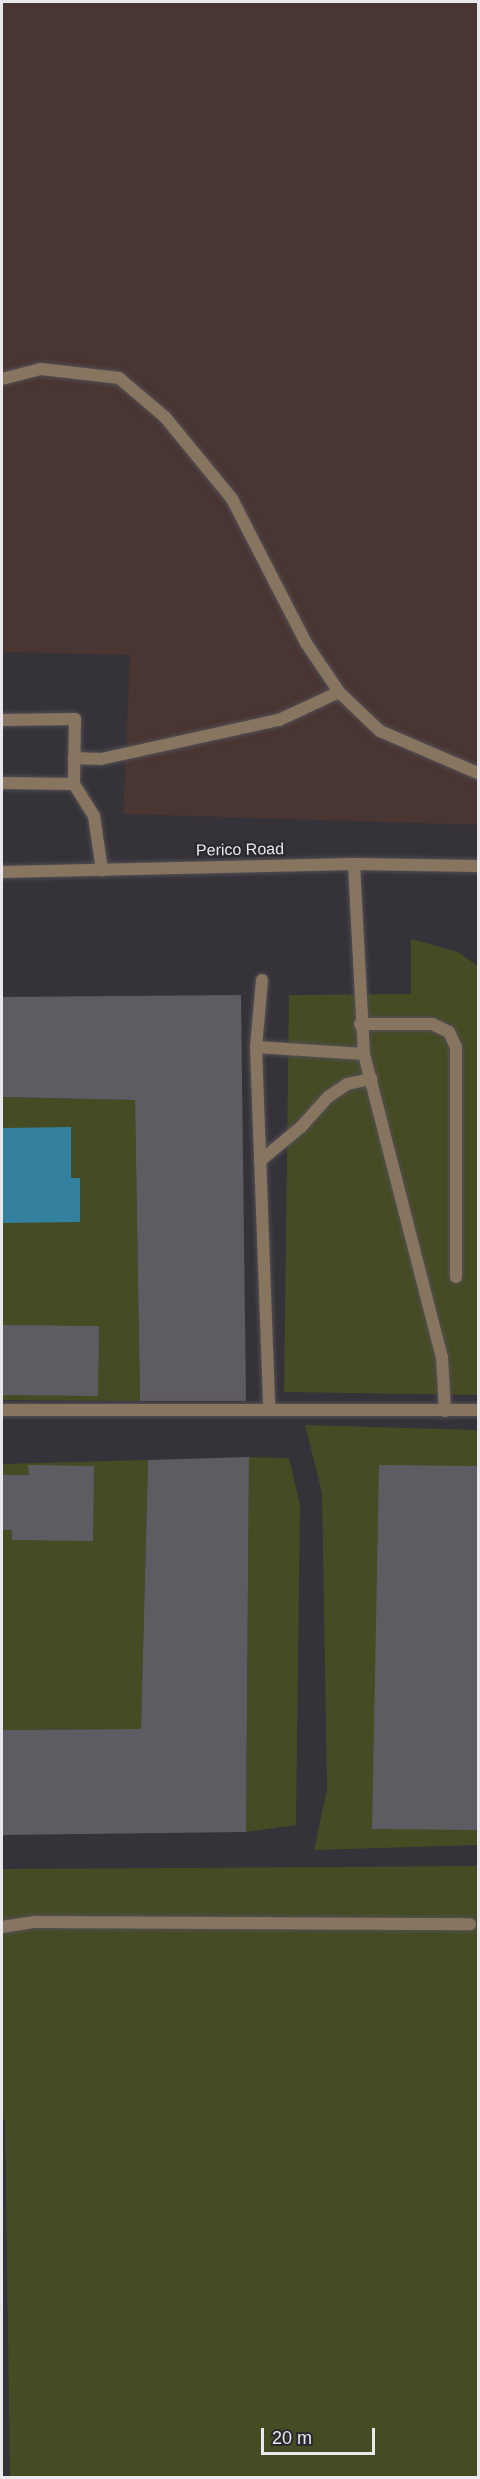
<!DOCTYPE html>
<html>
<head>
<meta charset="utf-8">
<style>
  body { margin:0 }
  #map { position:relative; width:480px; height:2479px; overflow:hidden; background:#353239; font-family:Arial,sans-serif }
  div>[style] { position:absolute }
  .industrial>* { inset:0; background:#493532 }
  .green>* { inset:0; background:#454b22 }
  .water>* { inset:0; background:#33819f }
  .building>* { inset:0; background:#5f5b63 }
  .roads { filter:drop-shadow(0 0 2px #524f56) drop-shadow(0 0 2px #524f56) }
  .service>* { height:12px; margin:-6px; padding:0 6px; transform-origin:6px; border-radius:6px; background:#87755f }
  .minor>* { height:12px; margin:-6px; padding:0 6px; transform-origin:6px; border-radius:6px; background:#87755f }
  span { translate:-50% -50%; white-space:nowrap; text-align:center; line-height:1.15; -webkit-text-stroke:4.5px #2b282f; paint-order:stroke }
  .street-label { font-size:16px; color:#eae8ed }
  .frame { position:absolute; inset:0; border:3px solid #eae8ed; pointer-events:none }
  .scale { position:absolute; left:261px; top:2428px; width:114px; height:27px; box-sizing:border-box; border:3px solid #eae8ed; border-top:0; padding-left:8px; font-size:18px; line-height:21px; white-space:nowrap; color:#eae8ed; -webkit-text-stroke:4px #2b282f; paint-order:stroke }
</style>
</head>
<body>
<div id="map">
  <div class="industrial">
    <div style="clip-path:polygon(2px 2px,478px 2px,478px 825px,123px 814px,130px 655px,2px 652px)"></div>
  </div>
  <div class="green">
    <div style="clip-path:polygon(411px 939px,458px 952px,478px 966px,478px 1395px,284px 1392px,289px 995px,411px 994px)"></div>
    <div style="clip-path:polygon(2px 1097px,135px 1100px,140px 1401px,2px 1400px)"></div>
    <div style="clip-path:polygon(305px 1425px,478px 1430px,478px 1845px,314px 1850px,327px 1789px,322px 1493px)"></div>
    <div style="clip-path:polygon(249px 1457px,289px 1458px,300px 1505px,296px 1825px,246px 1832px)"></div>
    <div style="clip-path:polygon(148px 1460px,141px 1729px,2px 1730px,2px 1464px)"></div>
    <div style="clip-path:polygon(478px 1866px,478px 2477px,10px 2477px,5px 2120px,2px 2118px,2px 1869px)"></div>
  </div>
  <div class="water">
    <div style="clip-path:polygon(71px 1127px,71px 1178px,80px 1178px,80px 1222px,2px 1223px,2px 1128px)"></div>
  </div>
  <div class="building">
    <div style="clip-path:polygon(241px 995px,246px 1401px,140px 1401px,135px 1100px,2px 1097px,2px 997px)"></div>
    <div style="clip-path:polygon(2px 1325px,99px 1326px,98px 1396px,2px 1395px)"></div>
    <div style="clip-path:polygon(249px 1457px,246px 1832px,2px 1835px,2px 1730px,141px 1729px,148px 1460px)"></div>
    <div style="clip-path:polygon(28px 1465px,94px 1466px,93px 1541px,12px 1540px,12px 1530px,2px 1530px,2px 1475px,29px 1475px)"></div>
    <div style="clip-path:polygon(379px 1465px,478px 1466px,478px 1830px,372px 1829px)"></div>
  </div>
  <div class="roads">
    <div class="service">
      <div style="left:2px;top:379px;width:40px;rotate:-14.4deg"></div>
      <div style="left:41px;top:369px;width:79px;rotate:6.6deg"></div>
      <div style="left:119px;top:378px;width:60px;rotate:40.3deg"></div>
      <div style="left:165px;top:417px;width:106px;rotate:50.7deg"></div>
      <div style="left:232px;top:499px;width:162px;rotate:62.8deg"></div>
      <div style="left:306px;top:643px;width:59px;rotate:56deg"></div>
      <div style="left:339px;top:692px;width:57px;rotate:43.6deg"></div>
      <div style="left:380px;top:731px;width:107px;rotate:23.2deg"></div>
      <div style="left:74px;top:758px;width:27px;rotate:2deg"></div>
      <div style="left:101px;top:759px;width:182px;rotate:-12.4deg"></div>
      <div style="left:279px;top:720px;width:66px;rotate:-25deg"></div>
      <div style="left:262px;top:980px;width:67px;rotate:95.1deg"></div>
      <div style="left:256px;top:1047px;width:363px;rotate:87.9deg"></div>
      <div style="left:360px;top:1024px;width:72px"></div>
      <div style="left:432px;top:1024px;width:19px;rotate:25deg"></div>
      <div style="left:449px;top:1032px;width:17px;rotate:65deg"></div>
      <div style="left:456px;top:1047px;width:230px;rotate:90deg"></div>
      <div style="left:256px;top:1047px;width:108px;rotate:3.7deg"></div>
      <div style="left:260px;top:1161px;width:53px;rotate:-39.7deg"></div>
      <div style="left:301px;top:1127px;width:40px;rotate:-48deg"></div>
      <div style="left:328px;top:1097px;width:23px;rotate:-34deg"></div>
      <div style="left:347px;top:1084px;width:25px;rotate:-12deg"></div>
      <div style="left:2px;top:1927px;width:33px;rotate:-9deg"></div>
      <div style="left:35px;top:1922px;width:435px;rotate:0.3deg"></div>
    </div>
    <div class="minor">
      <div style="left:2px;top:720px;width:73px;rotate:-0.8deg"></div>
      <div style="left:75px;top:719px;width:65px;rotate:90.9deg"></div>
      <div style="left:2px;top:783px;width:72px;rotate:0.8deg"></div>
      <div style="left:74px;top:784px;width:38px;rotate:58deg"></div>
      <div style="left:94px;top:816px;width:55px;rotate:81.6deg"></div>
      <div style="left:354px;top:864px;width:190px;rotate:87deg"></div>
      <div style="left:364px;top:1054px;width:313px;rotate:75.6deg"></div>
      <div style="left:442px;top:1357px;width:54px;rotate:86.8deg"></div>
      <div style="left:2px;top:872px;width:352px;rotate:-1.3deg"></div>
      <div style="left:354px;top:864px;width:124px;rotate:0.9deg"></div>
      <div style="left:2px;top:1410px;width:476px"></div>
    </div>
  </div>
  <div class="street-label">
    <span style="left:240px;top:850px;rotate:-1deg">Perico Road</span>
  </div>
  <div class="frame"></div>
  <div class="scale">20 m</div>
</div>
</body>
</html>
